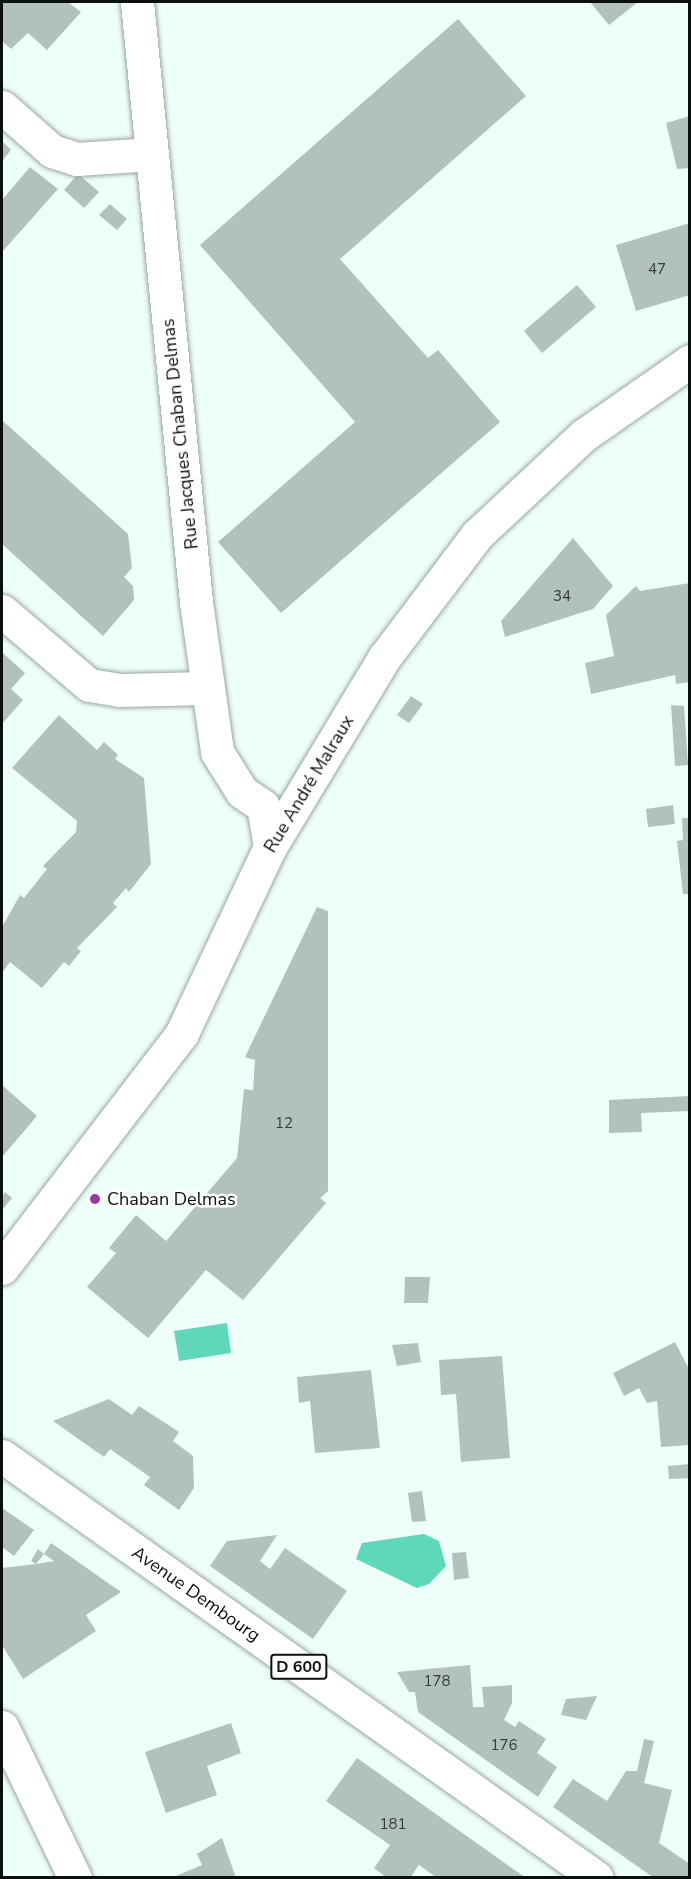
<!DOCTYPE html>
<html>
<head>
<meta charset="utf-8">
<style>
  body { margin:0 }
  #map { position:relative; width:691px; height:1879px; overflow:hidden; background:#eefef9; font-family:"Nunito Sans",sans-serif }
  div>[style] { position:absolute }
  .water>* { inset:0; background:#5fd8b9 }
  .building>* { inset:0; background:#b2c1bc }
  .roads { filter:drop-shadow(0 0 2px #98a7a2) drop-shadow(0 0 2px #98a7a2) }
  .street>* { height:33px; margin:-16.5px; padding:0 16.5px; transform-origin:16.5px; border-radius:16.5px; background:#fff }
  .secondary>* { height:33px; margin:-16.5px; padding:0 16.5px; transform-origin:16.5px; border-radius:16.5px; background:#fff }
  .primary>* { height:33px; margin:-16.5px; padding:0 16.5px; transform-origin:16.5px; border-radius:16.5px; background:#fff }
  .dots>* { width:16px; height:16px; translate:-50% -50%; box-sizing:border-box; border:3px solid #fff; border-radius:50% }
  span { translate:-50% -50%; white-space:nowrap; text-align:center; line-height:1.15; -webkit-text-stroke:5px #fff; paint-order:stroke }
  .number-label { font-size:15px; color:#343c3a }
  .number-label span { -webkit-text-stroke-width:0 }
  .shield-label span { padding:2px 4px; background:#fff; border:2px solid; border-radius:4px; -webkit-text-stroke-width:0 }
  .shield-label { font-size:16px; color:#0a100e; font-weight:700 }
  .street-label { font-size:18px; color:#0a100e }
  .poi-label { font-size:18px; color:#0a100e }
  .left { translate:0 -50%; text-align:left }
  .frame { position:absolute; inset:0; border:3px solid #0a100e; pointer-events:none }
</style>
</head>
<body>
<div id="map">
  <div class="water">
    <div style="clip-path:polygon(227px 1323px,231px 1353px,179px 1361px,174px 1331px)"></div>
    <div style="clip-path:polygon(424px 1534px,439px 1541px,446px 1566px,429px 1584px,417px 1588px,356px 1559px,362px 1543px)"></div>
  </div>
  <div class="building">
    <div style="clip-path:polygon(2px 2px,68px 2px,81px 12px,47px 50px,28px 33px,11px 49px,2px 41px)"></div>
    <div style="clip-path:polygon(590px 2px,638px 2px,609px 25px)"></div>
    <div style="clip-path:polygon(458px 19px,526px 96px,340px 259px,428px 358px,438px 350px,500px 422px,281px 613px,218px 542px,355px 422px,200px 245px)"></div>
    <div style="clip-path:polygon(690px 116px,690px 168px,677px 169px,666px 123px)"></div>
    <div style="clip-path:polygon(2px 141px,11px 150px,2px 161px)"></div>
    <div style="clip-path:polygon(30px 167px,58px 189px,2px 252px,2px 200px)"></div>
    <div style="clip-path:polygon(78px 174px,99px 192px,84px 208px,64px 190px)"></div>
    <div style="clip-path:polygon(110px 204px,127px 219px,117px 230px,99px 215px)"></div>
    <div style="clip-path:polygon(690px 223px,690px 295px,636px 311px,616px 245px)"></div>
    <div style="clip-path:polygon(577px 285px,596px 307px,542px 353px,524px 331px)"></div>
    <div style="clip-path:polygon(2px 420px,128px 534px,132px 568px,124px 577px,133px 586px,134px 600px,103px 636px,2px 544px)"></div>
    <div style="clip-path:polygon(573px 538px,613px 586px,593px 609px,505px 637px,501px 621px)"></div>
    <div style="clip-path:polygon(690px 583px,690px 682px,676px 684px,675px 675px,591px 694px,585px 663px,614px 656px,606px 615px,636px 586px,640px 591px)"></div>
    <div style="clip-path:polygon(2px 652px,25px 673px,11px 689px,23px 700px,2px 724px)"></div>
    <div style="clip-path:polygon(411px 696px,423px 704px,409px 723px,397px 715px)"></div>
    <div style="clip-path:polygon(671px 705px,684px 706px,688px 765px,675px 766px)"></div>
    <div style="clip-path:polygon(59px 715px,97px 750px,104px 742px,118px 755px,115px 759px,144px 778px,151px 864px,129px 892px,126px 888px,113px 903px,117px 907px,77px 948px,81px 951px,69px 966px,64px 962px,42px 988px,10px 962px,2px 973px,2px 927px,20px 895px,24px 898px,47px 869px,43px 866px,76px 832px,77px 821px,12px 768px)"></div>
    <div style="clip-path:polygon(673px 805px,675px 824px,648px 827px,646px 809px)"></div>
    <div style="clip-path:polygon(682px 818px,690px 818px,690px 894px,683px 894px,677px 841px,683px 840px)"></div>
    <div style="clip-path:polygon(317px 907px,328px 911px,328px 1191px,320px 1198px,326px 1203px,243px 1300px,206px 1270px,148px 1338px,87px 1287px,116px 1253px,109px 1248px,136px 1215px,166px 1241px,237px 1158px,244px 1089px,253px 1090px,255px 1060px,245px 1057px)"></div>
    <div style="clip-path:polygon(2px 1085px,37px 1116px,2px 1157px)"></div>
    <div style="clip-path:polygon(690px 1096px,690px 1111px,641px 1113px,642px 1132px,609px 1133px,609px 1100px)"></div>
    <div style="clip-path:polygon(5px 1192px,12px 1198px,2px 1210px,2px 1197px)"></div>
    <div style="clip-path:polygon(405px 1277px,430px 1277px,428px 1303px,404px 1303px)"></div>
    <div style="clip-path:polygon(675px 1342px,690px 1371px,690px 1445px,661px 1447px,657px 1401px,647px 1403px,639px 1388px,624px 1396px,613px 1373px)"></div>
    <div style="clip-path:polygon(418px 1343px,421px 1362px,397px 1366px,392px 1345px)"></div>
    <div style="clip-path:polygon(502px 1356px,510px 1458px,461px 1462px,456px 1394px,441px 1395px,439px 1360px)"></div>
    <div style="clip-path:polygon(371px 1370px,380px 1448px,315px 1453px,310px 1401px,299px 1403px,297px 1377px)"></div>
    <div style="clip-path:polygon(109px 1399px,132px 1415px,139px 1406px,179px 1432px,173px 1441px,193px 1456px,194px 1488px,179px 1510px,144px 1485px,150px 1477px,110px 1449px,104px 1457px,53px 1421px)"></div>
    <div style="clip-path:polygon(690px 1464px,690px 1478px,669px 1479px,668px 1466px)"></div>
    <div style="clip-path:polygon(422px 1491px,426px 1521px,412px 1522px,408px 1493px)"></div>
    <div style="clip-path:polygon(2px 1508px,34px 1530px,14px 1556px,2px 1547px)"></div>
    <div style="clip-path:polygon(277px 1535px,260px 1561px,270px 1569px,285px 1548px,347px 1591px,313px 1639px,210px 1566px,227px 1541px)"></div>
    <div style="clip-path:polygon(51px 1543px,121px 1592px,86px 1615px,96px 1631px,23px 1679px,2px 1645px,2px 1568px,36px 1564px,31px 1561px,38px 1549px,44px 1554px,36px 1564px,54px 1561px,44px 1554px)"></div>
    <div style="clip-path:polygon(466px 1552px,469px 1578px,454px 1580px,452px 1553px)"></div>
    <div style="clip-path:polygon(470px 1665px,473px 1707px,484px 1707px,482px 1687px,512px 1685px,512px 1703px,504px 1720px,515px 1727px,519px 1721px,546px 1739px,537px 1753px,557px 1767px,538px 1797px,418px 1712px,415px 1692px,409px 1692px,397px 1672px)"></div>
    <div style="clip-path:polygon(597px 1696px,586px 1720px,561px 1715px,566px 1699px)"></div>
    <div style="clip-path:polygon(231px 1723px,241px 1753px,207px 1766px,217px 1795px,166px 1813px,145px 1752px)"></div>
    <div style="clip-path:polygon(644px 1739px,654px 1741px,644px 1783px,672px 1790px,659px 1843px,690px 1864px,690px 1878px,654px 1878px,553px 1807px,573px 1779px,607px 1801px,626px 1771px,637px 1771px)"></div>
    <div style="clip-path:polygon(357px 1758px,374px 1770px,526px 1878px,437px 1878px,419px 1865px,410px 1878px,387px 1878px,374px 1868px,390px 1845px,326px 1801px)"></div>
    <div style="clip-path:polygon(222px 1838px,236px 1878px,171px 1878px,202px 1865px,197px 1854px)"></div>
  </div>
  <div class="roads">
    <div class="street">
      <div style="left:137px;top:2px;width:603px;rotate:84.38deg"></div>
      <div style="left:196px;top:602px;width:151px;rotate:82deg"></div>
      <div style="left:217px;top:752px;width:47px;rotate:58deg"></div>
      <div style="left:242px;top:792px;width:25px;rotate:34deg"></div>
      <div style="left:263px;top:806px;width:42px;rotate:80.3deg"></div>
      <div style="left:2px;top:107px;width:67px;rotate:41.3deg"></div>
      <div style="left:52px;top:151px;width:26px;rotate:18deg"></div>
      <div style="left:77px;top:159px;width:75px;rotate:-3.8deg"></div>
      <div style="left:2px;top:611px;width:114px;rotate:40.4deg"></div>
      <div style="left:89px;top:685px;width:30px;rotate:9deg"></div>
      <div style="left:119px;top:690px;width:89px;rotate:-1.3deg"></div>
      <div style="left:2px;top:1268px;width:296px;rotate:-52.5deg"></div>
      <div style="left:182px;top:1033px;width:206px;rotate:-64.7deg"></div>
      <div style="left:270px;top:847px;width:221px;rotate:-58.9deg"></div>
      <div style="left:384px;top:658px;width:154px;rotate:-52.9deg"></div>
      <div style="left:477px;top:535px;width:146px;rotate:-43.1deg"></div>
      <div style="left:584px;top:435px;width:129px;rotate:-34.9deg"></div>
    </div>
    <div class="secondary">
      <div style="left:2px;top:1727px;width:168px;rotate:64.2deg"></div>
    </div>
    <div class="primary">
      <div style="left:2px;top:1456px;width:729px;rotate:35.35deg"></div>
    </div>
  </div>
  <div class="dots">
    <div style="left:95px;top:1199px;background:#9638a0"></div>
  </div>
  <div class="number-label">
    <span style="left:657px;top:270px">47</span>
    <span style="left:562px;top:597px">34</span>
    <span style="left:284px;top:1124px">12</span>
    <span style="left:437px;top:1682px">178</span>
    <span style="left:504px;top:1746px">176</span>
    <span style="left:393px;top:1825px">181</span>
  </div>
  <div class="shield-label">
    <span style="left:299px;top:1667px">D 600</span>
  </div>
  <div class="street-label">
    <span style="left:180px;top:434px;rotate:-96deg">Rue Jacques Chaban Delmas</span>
    <span style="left:309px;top:784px;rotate:-59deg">Rue André Malraux</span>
    <span style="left:196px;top:1594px;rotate:35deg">Avenue Dembourg</span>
  </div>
  <div class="poi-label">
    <span class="left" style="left:107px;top:1199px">Chaban Delmas</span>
  </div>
  <div class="frame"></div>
</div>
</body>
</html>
